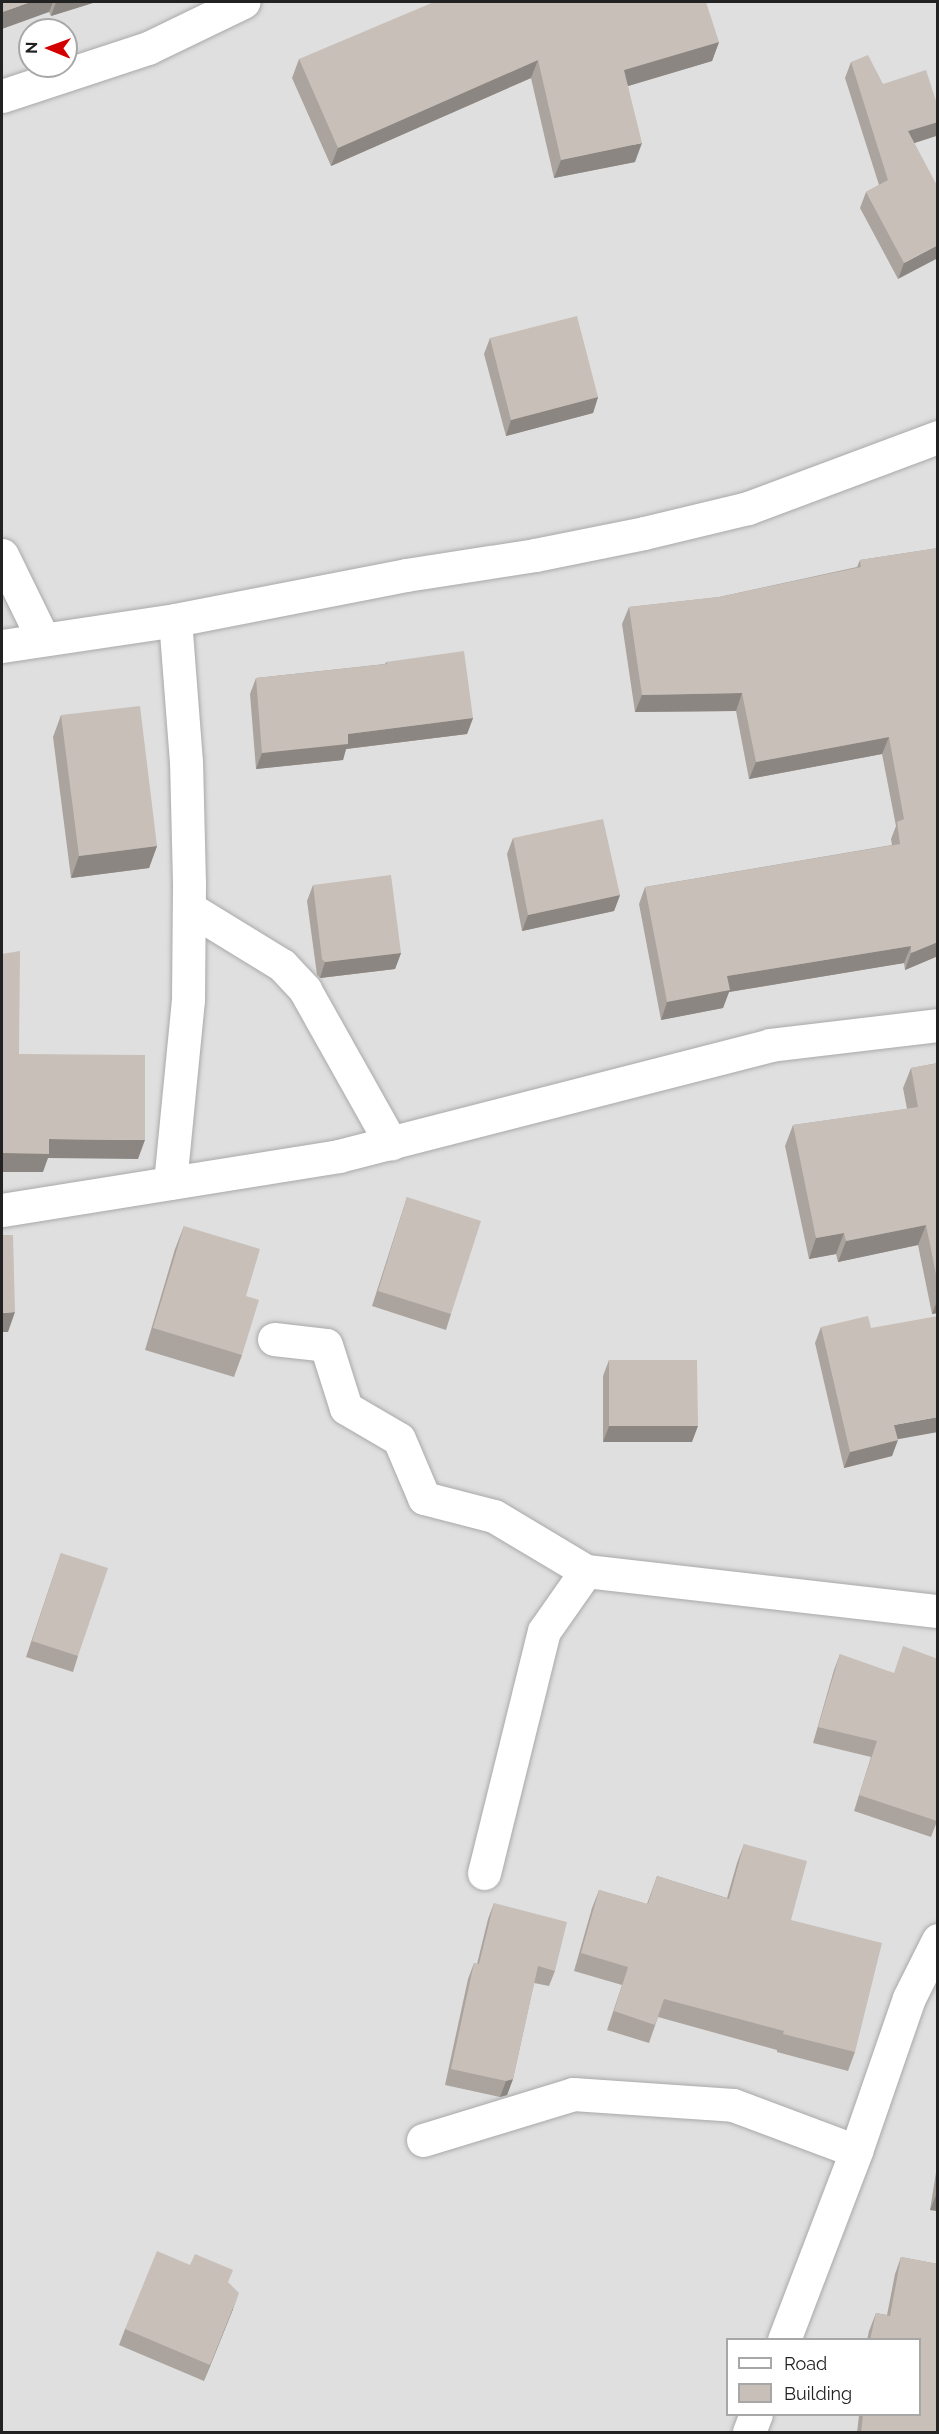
<!DOCTYPE html>
<html>
<head>
<meta charset="utf-8">
<style>
  body { margin:0 }
  #map { position:relative; width:939px; height:2434px; overflow:hidden; background:#f2efe9; font-family:Raleway,sans-serif }
  div>[style] { position:absolute }
  .residential>* { inset:0; background:#e0dfdf }
  .roads { filter:drop-shadow(0 0 2px #a9a9a9) drop-shadow(0 0 2px #a9a9a9) }
  .minor>* { height:33px; margin:-16.5px; padding:0 16.5px; transform-origin:16.5px; border-radius:16.5px; background:#fff }
  .wall>* { inset:0; background:#aba49e }
  .shaded-wall>* { inset:0; background:#8b8681 }
  .building>* { inset:0; background:#c7bfb8 }
  span { translate:-50% -50%; white-space:nowrap; text-align:center; line-height:1.15; -webkit-text-stroke:4.5px #fff; paint-order:stroke }
  .frame { position:absolute; inset:0; border:3px solid #222; pointer-events:none }
  .legend { position:absolute; left:726px; top:2338px; width:195px; height:78px; box-sizing:border-box; background:#fff; border:2px solid #a7a7a7; margin:0; padding:8px 10px; list-style:none; font-size:18px; color:#222 }
  .legend li { display:flex; align-items:center; gap:12px; height:30px }
  .legend b { width:30px; border:2px solid #a7a7a7 }
  .north { position:absolute; left:18px; top:18px; width:60px; height:60px; box-sizing:border-box; background:#fff; border:2px solid #a7a7a7; border-radius:50%; rotate:271deg; font-size:16px; font-weight:700; line-height:24px; text-align:center; color:#222 }
  .north::after { content:''; display:block; margin:auto; width:21px; height:27px; background:#d40000; clip-path:polygon(50% 0,100% 100%,50% 72%,0 100%) }
</style>
</head>
<body>
<div id="map">
  <div class="residential">
    <div style="clip-path:polygon(evenodd,2px 2px,937px 2px,937px 2432px,2px 2432px,2px 2px,30px 30px,66px 30px,66px 66px,30px 66px,30px 30px,2px 2px,728px 2340px,920px 2340px,920px 2414px,728px 2414px,728px 2340px)"></div>
  </div>
  <div class="roads">
    <div class="minor">
      <div style="left:2px;top:96px;width:154px;rotate:-18.2deg"></div>
      <div style="left:148px;top:48px;width:106px;rotate:-25.8deg"></div>
      <div style="left:2px;top:555px;width:93px;rotate:64deg"></div>
      <div style="left:2px;top:646px;width:175px;rotate:-8.5deg"></div>
      <div style="left:175px;top:620px;width:235px;rotate:-11deg"></div>
      <div style="left:406px;top:575px;width:131px;rotate:-8.8deg"></div>
      <div style="left:535px;top:555px;width:111px;rotate:-11.4deg"></div>
      <div style="left:644px;top:533px;width:107px;rotate:-13.5deg"></div>
      <div style="left:748px;top:508px;width:203px;rotate:-20.5deg"></div>
      <div style="left:189px;top:908px;width:109px;rotate:31.5deg"></div>
      <div style="left:282px;top:965px;width:34px;rotate:47deg"></div>
      <div style="left:305px;top:990px;width:176px;rotate:60.7deg"></div>
      <div style="left:170px;top:1183px;width:184px;rotate:-84.4deg"></div>
      <div style="left:188px;top:1000px;width:117px;rotate:-89.5deg"></div>
      <div style="left:189px;top:883px;width:121px;rotate:-91.4deg"></div>
      <div style="left:186px;top:762px;width:142px;rotate:-94.4deg"></div>
      <div style="left:2px;top:1210px;width:341px;rotate:-9.1deg"></div>
      <div style="left:339px;top:1156px;width:445px;rotate:-14.4deg"></div>
      <div style="left:770px;top:1045px;width:169px;rotate:-6.8deg"></div>
      <div style="left:274px;top:1339px;width:52px;rotate:6.6deg"></div>
      <div style="left:326px;top:1345px;width:66px;rotate:72.4deg"></div>
      <div style="left:346px;top:1408px;width:61px;rotate:30.3deg"></div>
      <div style="left:399px;top:1439px;width:64px;rotate:67deg"></div>
      <div style="left:424px;top:1498px;width:72px;rotate:14.4deg"></div>
      <div style="left:494px;top:1516px;width:107px;rotate:30.9deg"></div>
      <div style="left:484px;top:1873px;width:249px;rotate:-76.1deg"></div>
      <div style="left:544px;top:1631px;width:73px;rotate:-55deg"></div>
      <div style="left:586px;top:1571px;width:354px;rotate:6.5deg"></div>
      <div style="left:423px;top:2140px;width:157px;rotate:-17deg"></div>
      <div style="left:573px;top:2094px;width:160px;rotate:3.9deg"></div>
      <div style="left:733px;top:2105px;width:131px;rotate:20.5deg"></div>
      <div style="left:856px;top:2151px;width:162px;rotate:-70.9deg"></div>
      <div style="left:909px;top:1998px;width:65px;rotate:-63.4deg"></div>
      <div style="left:784px;top:2340px;width:202px;rotate:-69.1deg"></div>
      <div style="left:749px;top:2432px;width:19px;rotate:-69deg"></div>
    </div>
  </div>
  <div class="wall">
    <div style="clip-path:polygon(2px 2px,96px 2px,51px 16px,49px 12px)"></div>
    <div style="clip-path:polygon(719px 42px,712px 61px,628px 86px,635px 162px,554px 178px,531px 78px,331px 166px,292px 78px,299px 59px)"></div>
    <div style="clip-path:polygon(851px 62px,883px 84px,938px 107px,938px 132px,936px 136px,914px 143px,938px 188px,898px 279px,860px 208px,866px 192px,879px 185px,845px 78px)"></div>
    <div style="clip-path:polygon(490px 338px,598px 397px,593px 413px,506px 436px,484px 354px)"></div>
    <div style="clip-path:polygon(938px 548px,938px 956px,905px 970px,904px 963px,729px 992px,723px 1008px,661px 1020px,639px 904px,645px 887px,892px 845px,891px 839px,896px 826px,882px 754px,749px 779px,736px 711px,635px 712px,622px 624px,629px 607px,719px 597px,857px 567px,860px 560px)"></div>
    <div style="clip-path:polygon(386px 662px,473px 718px,467px 734px,346px 749px,343px 760px,256px 769px,250px 694px,256px 678px,385px 664px)"></div>
    <div style="clip-path:polygon(61px 715px,157px 846px,149px 868px,71px 878px,53px 737px)"></div>
    <div style="clip-path:polygon(513px 838px,620px 895px,614px 911px,522px 931px,507px 854px)"></div>
    <div style="clip-path:polygon(313px 885px,401px 953px,395px 969px,320px 978px,317px 975px,307px 901px)"></div>
    <div style="clip-path:polygon(938px 1063px,938px 1313px,932px 1314px,918px 1245px,838px 1262px,836px 1254px,809px 1259px,785px 1146px,793px 1125px,907px 1109px,903px 1088px,911px 1068px)"></div>
    <div style="clip-path:polygon(407px 1197px,451px 1314px,446px 1330px,372px 1306px)"></div>
    <div style="clip-path:polygon(184px 1226px,242px 1355px,234px 1377px,145px 1350px,175px 1249px)"></div>
    <div style="clip-path:polygon(821px 1327px,897px 1439px,892px 1456px,844px 1468px,815px 1343px)"></div>
    <div style="clip-path:polygon(609px 1360px,692px 1442px,603px 1442px,603px 1376px)"></div>
    <div style="clip-path:polygon(61px 1553px,78px 1656px,73px 1672px,26px 1657px)"></div>
    <div style="clip-path:polygon(840px 1654px,938px 1819px,931px 1837px,854px 1811px,871px 1757px,813px 1743px,834px 1670px)"></div>
    <div style="clip-path:polygon(744px 1844px,791px 1920px,855px 2052px,848px 2071px,777px 2052px,777px 2050px,658px 2017px,649px 2043px,607px 2030px,622px 1985px,574px 1971px,592px 1908px,599px 1890px,647px 1904px,657px 1876px,727px 1898px,737px 1863px)"></div>
    <div style="clip-path:polygon(494px 1903px,555px 1971px,549px 1986px,534px 1983px,513px 2079px,507px 2095px,500px 2097px,445px 2085px,468px 1979px,474px 1963px,477px 1964px,488px 1919px)"></div>
    <div style="clip-path:polygon(938px 2160px,938px 2211px,930px 2210px)"></div>
    <div style="clip-path:polygon(901px 2257px,938px 2264px,938px 2433px,857px 2433px,859px 2415px,920px 2415px,920px 2340px,867px 2340px,869px 2331px,876px 2313px,887px 2315px,895px 2274px)"></div>
    <div style="clip-path:polygon(190px 2265px,228px 2283px,233px 2309px,204px 2381px,119px 2345px,125px 2329px)"></div>
  </div>
  <div class="shaded-wall">
    <div style="clip-path:polygon(31px 2px,53px 2px,49px 12px,2px 29px,2px 12px)"></div>
    <div style="clip-path:polygon(56px 2px,96px 2px,51px 16px)"></div>
    <div style="clip-path:polygon(719px 42px,712px 61px,618px 89px,624px 70px)"></div>
    <div style="clip-path:polygon(538px 60px,531px 78px,331px 166px,338px 148px)"></div>
    <div style="clip-path:polygon(938px 122px,938px 132px,936px 136px,902px 147px,908px 131px)"></div>
    <div style="clip-path:polygon(642px 143px,635px 162px,554px 178px,561px 160px)"></div>
    <div style="clip-path:polygon(938px 245px,938px 258px,898px 279px,904px 263px)"></div>
    <div style="clip-path:polygon(598px 397px,593px 413px,506px 436px,511px 420px)"></div>
    <div style="clip-path:polygon(742px 693px,736px 711px,635px 712px,642px 695px)"></div>
    <div style="clip-path:polygon(473px 718px,467px 734px,346px 749px,343px 760px,256px 769px,262px 753px,348px 734px)"></div>
    <div style="clip-path:polygon(889px 737px,882px 754px,749px 779px,756px 762px)"></div>
    <div style="clip-path:polygon(157px 846px,149px 868px,71px 878px,79px 856px)"></div>
    <div style="clip-path:polygon(620px 895px,614px 911px,522px 931px,528px 915px)"></div>
    <div style="clip-path:polygon(938px 942px,938px 956px,905px 970px,911px 953px)"></div>
    <div style="clip-path:polygon(911px 946px,904px 963px,729px 992px,723px 1008px,661px 1020px,667px 1002px,727px 976px)"></div>
    <div style="clip-path:polygon(401px 953px,395px 969px,320px 978px,325px 962px)"></div>
    <div style="clip-path:polygon(49px 1139px,145px 1140px,138px 1159px,48px 1158px,43px 1172px,2px 1172px,2px 1153px)"></div>
    <div style="clip-path:polygon(926px 1225px,918px 1245px,838px 1262px,846px 1241px)"></div>
    <div style="clip-path:polygon(844px 1233px,836px 1254px,809px 1259px,816px 1238px)"></div>
    <div style="clip-path:polygon(938px 1299px,938px 1313px,932px 1314px)"></div>
    <div style="clip-path:polygon(15px 1312px,8px 1332px,2px 1332px,2px 1313px)"></div>
    <div style="clip-path:polygon(938px 1417px,938px 1432px,888px 1441px,894px 1425px)"></div>
    <div style="clip-path:polygon(609px 1426px,698px 1426px,692px 1442px,603px 1442px)"></div>
    <div style="clip-path:polygon(898px 1440px,892px 1456px,844px 1468px,850px 1452px)"></div>
    <div style="clip-path:polygon(513px 2079px,507px 2095px,500px 2097px,506px 2081px)"></div>
    <div style="clip-path:polygon(937px 2193px,938px 2193px,938px 2211px,930px 2210px)"></div>
    <div style="clip-path:polygon(239px 2293px,233px 2309px,204px 2381px,210px 2365px)"></div>
  </div>
  <div class="building">
    <div style="clip-path:polygon(2px 2px,31px 2px,2px 12px)"></div>
    <div style="clip-path:polygon(434px 2px,706px 2px,719px 42px,624px 70px,642px 143px,561px 160px,538px 60px,338px 148px,299px 59px)"></div>
    <div style="clip-path:polygon(868px 55px,883px 84px,926px 70px,938px 107px,938px 122px,908px 131px,938px 188px,938px 245px,904px 263px,866px 192px,888px 180px,851px 62px)"></div>
    <div style="clip-path:polygon(577px 316px,598px 397px,511px 420px,490px 338px)"></div>
    <div style="clip-path:polygon(938px 548px,938px 942px,911px 953px,911px 946px,727px 976px,730px 990px,667px 1002px,645px 887px,900px 844px,897px 822px,904px 819px,889px 737px,756px 762px,742px 693px,642px 695px,629px 607px,719px 597px,861px 567px,860px 560px)"></div>
    <div style="clip-path:polygon(464px 651px,473px 718px,348px 734px,348px 744px,262px 753px,256px 678px,387px 664px,386px 662px)"></div>
    <div style="clip-path:polygon(140px 706px,157px 846px,79px 856px,61px 715px)"></div>
    <div style="clip-path:polygon(603px 819px,620px 895px,528px 915px,513px 838px)"></div>
    <div style="clip-path:polygon(391px 875px,401px 953px,325px 962px,322px 959px,313px 885px)"></div>
    <div style="clip-path:polygon(20px 951px,19px 1054px,145px 1055px,145px 1140px,49px 1139px,49px 1154px,2px 1153px,2px 954px)"></div>
    <div style="clip-path:polygon(938px 1063px,938px 1284px,926px 1225px,846px 1241px,844px 1233px,816px 1238px,793px 1125px,918px 1107px,911px 1068px)"></div>
    <div style="clip-path:polygon(407px 1197px,481px 1221px,451px 1314px,378px 1291px)"></div>
    <div style="clip-path:polygon(184px 1226px,260px 1249px,246px 1296px,259px 1300px,242px 1355px,153px 1328px)"></div>
    <div style="clip-path:polygon(2px 1235px,13px 1235px,15px 1312px,2px 1313px)"></div>
    <div style="clip-path:polygon(868px 1316px,871px 1328px,938px 1316px,938px 1417px,894px 1425px,898px 1440px,850px 1452px,821px 1327px)"></div>
    <div style="clip-path:polygon(609px 1360px,697px 1360px,698px 1426px,609px 1426px)"></div>
    <div style="clip-path:polygon(61px 1553px,108px 1568px,78px 1656px,32px 1641px)"></div>
    <div style="clip-path:polygon(903px 1646px,938px 1659px,937px 1821px,859px 1795px,877px 1741px,818px 1727px,840px 1654px,894px 1673px)"></div>
    <div style="clip-path:polygon(744px 1844px,807px 1861px,791px 1920px,882px 1943px,855px 2052px,783px 2034px,784px 2031px,664px 1999px,655px 2025px,614px 2011px,628px 1967px,581px 1953px,599px 1890px,648px 1904px,657px 1876px,729px 1899px)"></div>
    <div style="clip-path:polygon(494px 1903px,567px 1922px,555px 1971px,538px 1966px,513px 2079px,506px 2081px,451px 2069px,474px 1963px,479px 1964px)"></div>
    <div style="clip-path:polygon(157px 2251px,190px 2265px,195px 2254px,233px 2270px,228px 2282px,239px 2293px,210px 2365px,125px 2329px)"></div>
    <div style="clip-path:polygon(901px 2257px,938px 2264px,938px 2433px,861px 2433px,863px 2415px,920px 2415px,920px 2340px,870px 2340px,876px 2313px,890px 2316px)"></div>
  </div>
  <div class="frame"></div>
  <ul class="legend">
  <li><b style="height:8px;background:#fff"></b>Road</li>
  <li><b style="height:16px;background:#c7bfb8"></b>Building</li>
  </ul>
  <div class="north">N</div>
</div>
</body>
</html>
